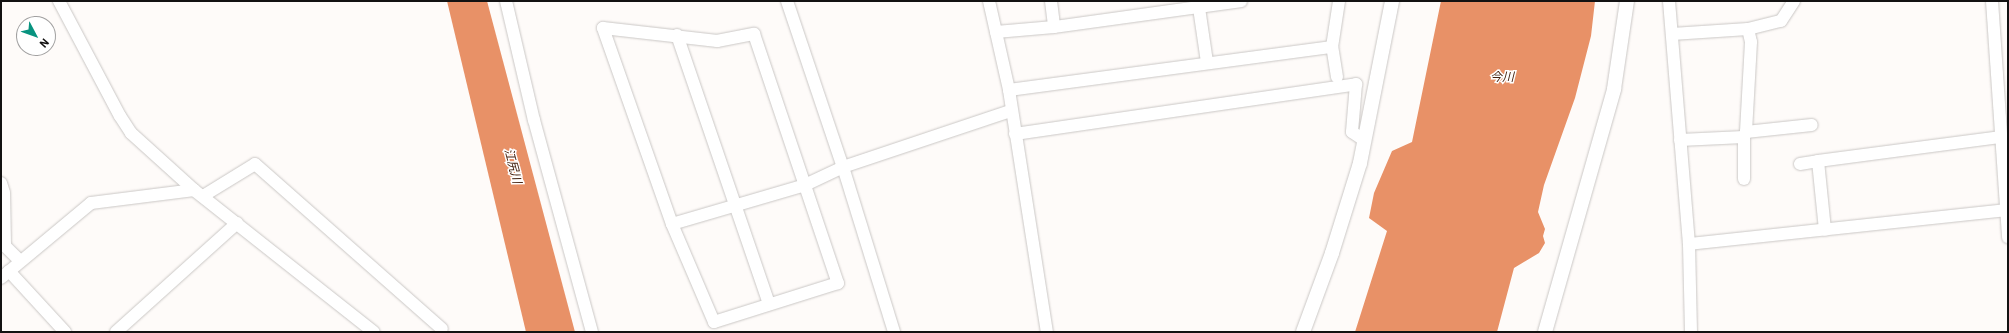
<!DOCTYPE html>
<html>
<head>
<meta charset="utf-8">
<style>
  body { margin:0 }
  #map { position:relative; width:2009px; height:333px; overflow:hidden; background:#fefbf9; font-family:"IBM Plex Sans","Noto Sans JP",sans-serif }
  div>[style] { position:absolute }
  .water>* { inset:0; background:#e89167 }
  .roads { filter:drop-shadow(0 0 1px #cac7c5) drop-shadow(0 0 1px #cac7c5) }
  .minor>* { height:12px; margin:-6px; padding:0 6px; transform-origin:6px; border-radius:6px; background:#fff }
  .tertiary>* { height:14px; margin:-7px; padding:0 7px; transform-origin:7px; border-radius:7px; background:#fff }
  span { translate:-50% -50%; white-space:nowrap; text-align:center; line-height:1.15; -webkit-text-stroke:3px #fff; paint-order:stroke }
  .water-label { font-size:12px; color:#43200f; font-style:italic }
  .frame { position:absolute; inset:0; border:2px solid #131212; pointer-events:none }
  .north { position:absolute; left:16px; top:16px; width:40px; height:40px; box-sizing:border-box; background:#fff; border:1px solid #a1a0a0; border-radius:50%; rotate:131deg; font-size:11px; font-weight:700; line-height:16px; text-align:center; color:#131212 }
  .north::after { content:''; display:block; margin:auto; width:14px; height:18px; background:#08937f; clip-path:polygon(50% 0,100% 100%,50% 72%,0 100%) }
</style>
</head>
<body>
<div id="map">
  <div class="water">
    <div style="clip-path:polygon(447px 1px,487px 1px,575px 332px,526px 332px)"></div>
    <div style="clip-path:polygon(1441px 1px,1595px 1px,1591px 36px,1575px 98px,1544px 185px,1538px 212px,1545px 229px,1543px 236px,1545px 243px,1539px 253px,1514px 268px,1497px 332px,1355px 332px,1387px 231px,1369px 218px,1374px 193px,1392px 151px,1412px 142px)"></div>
  </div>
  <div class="roads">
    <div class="minor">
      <div style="left:59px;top:1px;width:130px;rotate:62.1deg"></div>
      <div style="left:120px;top:116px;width:20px;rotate:57deg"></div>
      <div style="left:131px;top:133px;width:85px;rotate:42.1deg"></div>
      <div style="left:194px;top:190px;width:229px;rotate:38.3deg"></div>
      <div style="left:506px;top:1px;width:122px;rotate:76.8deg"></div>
      <div style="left:534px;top:120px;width:220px;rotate:74.7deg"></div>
      <div style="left:787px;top:1px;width:175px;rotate:71.4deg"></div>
      <div style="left:843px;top:167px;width:173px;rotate:72.8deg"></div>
      <div style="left:989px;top:1px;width:91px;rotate:77.3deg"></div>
      <div style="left:1009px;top:90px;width:245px;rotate:81.1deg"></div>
      <div style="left:1051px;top:1px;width:26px;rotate:83deg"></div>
      <div style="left:1198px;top:1px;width:62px;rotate:81.6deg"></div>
      <div style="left:1669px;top:1px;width:244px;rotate:85.3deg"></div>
      <div style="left:1689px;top:244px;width:88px;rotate:88.7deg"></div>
      <div style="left:1992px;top:1px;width:237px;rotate:86.1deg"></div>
      <div style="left:603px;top:28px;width:115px;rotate:6.5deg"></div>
      <div style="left:717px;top:41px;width:38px;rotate:-11deg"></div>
      <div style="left:754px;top:34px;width:263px;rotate:71.4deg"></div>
      <div style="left:838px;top:283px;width:130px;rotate:162.5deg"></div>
      <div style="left:714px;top:322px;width:107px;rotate:-113.2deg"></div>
      <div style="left:672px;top:224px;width:208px;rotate:-109.4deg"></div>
      <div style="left:1748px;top:29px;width:34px;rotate:-14deg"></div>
      <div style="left:1781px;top:21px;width:24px;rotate:-57deg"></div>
      <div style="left:996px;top:32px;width:58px;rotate:-4.9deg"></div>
      <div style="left:1054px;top:27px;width:189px;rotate:-7.9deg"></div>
      <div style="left:1672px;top:34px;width:76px;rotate:-3.8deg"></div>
      <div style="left:1748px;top:29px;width:13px;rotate:77deg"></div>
      <div style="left:1751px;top:42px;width:90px;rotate:93.2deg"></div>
      <div style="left:677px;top:35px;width:284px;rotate:71.1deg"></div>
      <div style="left:1337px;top:77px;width:30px;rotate:-99deg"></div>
      <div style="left:1332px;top:47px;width:47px;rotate:-81.3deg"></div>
      <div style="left:1009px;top:90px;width:326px;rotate:-7.6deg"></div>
      <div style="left:1015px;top:134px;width:345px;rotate:-8.3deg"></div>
      <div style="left:1356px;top:84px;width:48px;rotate:94.8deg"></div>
      <div style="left:1352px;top:132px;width:14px;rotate:34deg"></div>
      <div style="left:1744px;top:137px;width:5px;rotate:-68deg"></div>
      <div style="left:1746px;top:132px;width:66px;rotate:-6.1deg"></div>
      <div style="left:1680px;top:140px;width:64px;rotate:-2.7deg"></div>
      <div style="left:1744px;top:137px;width:42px;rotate:90deg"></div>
      <div style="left:1818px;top:161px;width:185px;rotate:-7.5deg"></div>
      <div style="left:1800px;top:164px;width:18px;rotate:-9deg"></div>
      <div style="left:1818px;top:161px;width:69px;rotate:84.2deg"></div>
      <div style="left:1px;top:183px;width:10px;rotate:73deg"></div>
      <div style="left:4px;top:193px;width:53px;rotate:88.9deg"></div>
      <div style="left:5px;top:246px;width:21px;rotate:45deg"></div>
      <div style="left:203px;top:196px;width:61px;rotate:-31.6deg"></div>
      <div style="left:255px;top:164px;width:249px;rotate:41.4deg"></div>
      <div style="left:672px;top:224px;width:139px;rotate:-16.3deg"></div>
      <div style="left:805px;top:185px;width:42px;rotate:-25.3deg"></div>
      <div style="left:843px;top:167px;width:176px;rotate:-18.5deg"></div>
      <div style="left:1689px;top:244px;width:321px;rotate:-6.1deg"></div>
      <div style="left:9px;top:271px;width:83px;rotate:47.4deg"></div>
      <div style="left:1px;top:278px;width:117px;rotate:-39.8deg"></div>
      <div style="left:91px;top:203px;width:104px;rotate:-7.2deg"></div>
      <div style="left:116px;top:332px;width:163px;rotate:-42deg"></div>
    </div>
    <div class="tertiary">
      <div style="left:1303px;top:332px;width:84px;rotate:-69.8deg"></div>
      <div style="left:1332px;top:253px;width:94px;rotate:-72.7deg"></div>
      <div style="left:1360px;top:163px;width:165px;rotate:-78.8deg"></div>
      <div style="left:1545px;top:332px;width:253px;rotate:-74.1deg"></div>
      <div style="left:1614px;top:89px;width:89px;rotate:-81.6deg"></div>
    </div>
  </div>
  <div class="water-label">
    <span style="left:1502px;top:77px">今川</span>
    <span style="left:513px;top:166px;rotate:75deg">江尻川</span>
  </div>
  <div class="frame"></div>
  <div class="north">N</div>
</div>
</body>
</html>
